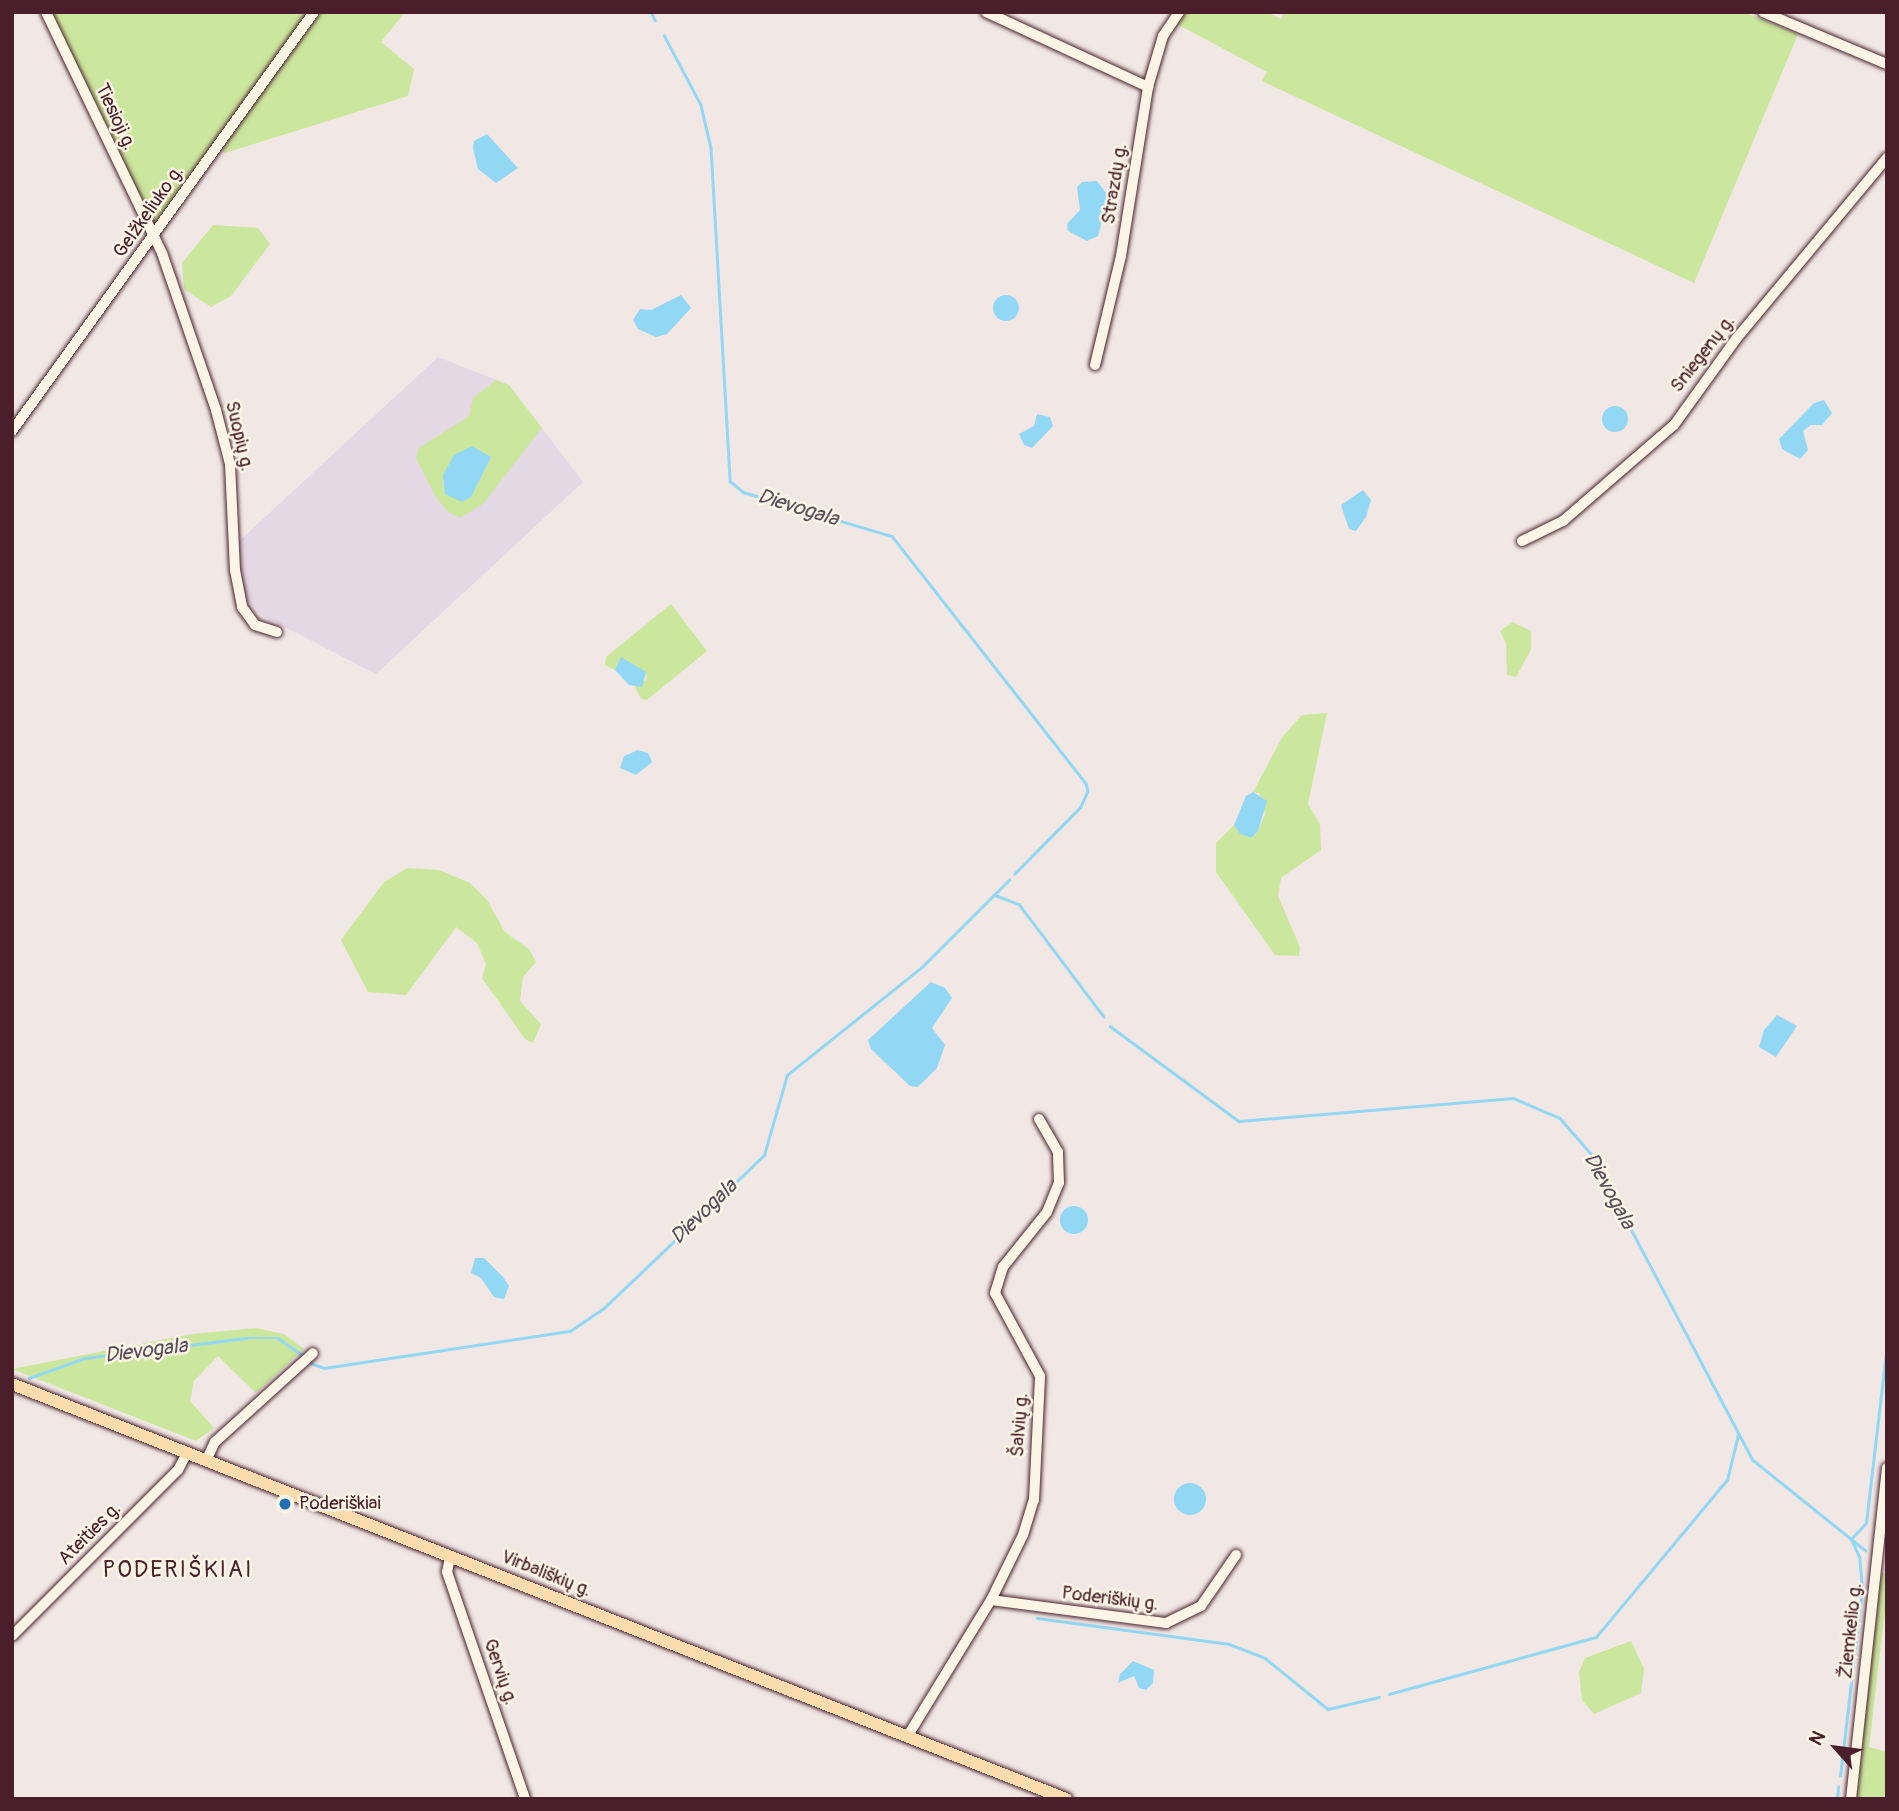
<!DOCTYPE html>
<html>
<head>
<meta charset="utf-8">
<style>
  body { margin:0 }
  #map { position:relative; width:1899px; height:1811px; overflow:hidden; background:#f1e8e5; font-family:Pangolin,sans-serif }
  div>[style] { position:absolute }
  .built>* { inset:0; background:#e4d8e4 }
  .green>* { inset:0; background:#cbe69d }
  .water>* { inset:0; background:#92d7f4 }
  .round { border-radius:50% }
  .stream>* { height:2.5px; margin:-1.25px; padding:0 1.25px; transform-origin:1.25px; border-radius:1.25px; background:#92d7f4 }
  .roads { filter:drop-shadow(0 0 2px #4a1f2b) drop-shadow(0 0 2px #4a1f2b) }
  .minor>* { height:10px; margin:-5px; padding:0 5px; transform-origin:5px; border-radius:5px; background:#fcf5e5 }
  .major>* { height:12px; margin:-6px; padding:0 6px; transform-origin:6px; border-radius:6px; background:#fcdcac }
  .dots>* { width:19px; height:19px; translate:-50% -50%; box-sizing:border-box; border:4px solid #fcf5e5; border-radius:50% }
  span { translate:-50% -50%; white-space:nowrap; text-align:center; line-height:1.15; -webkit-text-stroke:5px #fcf5e5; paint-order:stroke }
  .street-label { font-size:19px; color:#4a1f2b }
  .poi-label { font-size:19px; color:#4a1f2b }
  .left { translate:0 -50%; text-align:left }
  .water-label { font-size:21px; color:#5c4d5d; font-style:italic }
  .quarter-label { font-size:23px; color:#4a1f2b; letter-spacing:2px }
  .frame { position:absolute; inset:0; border:14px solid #4a1f2b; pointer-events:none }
  .north { position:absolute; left:1801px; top:1713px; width:70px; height:70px; -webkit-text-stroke:5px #fcf5e5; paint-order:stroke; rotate:298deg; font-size:19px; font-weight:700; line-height:28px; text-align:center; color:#4a1f2b }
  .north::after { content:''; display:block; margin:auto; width:24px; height:32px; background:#4a1f2b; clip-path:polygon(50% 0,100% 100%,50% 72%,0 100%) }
</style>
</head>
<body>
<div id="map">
  <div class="built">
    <div style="clip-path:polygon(438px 357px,509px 385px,583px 482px,376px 674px,263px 616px,240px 592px,236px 544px)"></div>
  </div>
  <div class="green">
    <div style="clip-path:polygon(46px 12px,307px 12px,310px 18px,152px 238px)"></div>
    <div style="clip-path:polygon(321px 12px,404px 13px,381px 42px,414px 69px,408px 96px,225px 153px,221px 150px)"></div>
    <div style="clip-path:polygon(1183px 12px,1266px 12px,1281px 19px,1284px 12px,1744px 12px,1798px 34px,1694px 283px,1262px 81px,1267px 72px,1175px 23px)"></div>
    <div style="clip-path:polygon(213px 225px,258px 228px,270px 244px,231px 296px,211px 307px,184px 289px,182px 263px)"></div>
    <div style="clip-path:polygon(evenodd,496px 380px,509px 385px,542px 428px,483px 504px,460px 518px,448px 512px,435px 496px,416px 458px,419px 448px,469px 416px,473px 398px,496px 380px,454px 455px,491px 457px,471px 497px,442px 484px,454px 455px)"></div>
    <div style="clip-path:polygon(671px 604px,707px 651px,647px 700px,641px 699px,635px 687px,647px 679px,646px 672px,615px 670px,605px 665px,606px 657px)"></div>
    <div style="clip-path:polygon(1513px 622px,1531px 631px,1531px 650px,1516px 677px,1507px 675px,1506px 643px,1500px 631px)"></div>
    <div style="clip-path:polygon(1327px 713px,1308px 804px,1320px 824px,1321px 850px,1281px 878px,1278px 896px,1300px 947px,1299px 956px,1275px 955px,1216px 872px,1216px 843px,1234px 825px,1240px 834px,1251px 838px,1258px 831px,1265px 814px,1259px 793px,1253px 792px,1283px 736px,1302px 715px)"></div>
    <div style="clip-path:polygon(407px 868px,439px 870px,470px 883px,487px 900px,505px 932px,529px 949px,536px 962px,523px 977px,520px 1001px,541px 1024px,533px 1043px,525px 1039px,482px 978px,486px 964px,477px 943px,456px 927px,406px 995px,368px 992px,341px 940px,384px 882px)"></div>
    <div style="clip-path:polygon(256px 1328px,284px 1334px,304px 1349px,256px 1393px,218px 1356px,194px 1381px,190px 1401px,214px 1428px,196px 1441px,12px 1369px,192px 1334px)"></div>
    <div style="clip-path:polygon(1881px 1572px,1887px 1574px,1887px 1594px,1869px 1747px,1887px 1752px,1887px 1799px,1856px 1799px)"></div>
    <div style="clip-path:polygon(1631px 1641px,1644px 1669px,1641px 1693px,1594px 1714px,1582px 1700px,1579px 1672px,1585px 1658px)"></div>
  </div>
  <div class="water">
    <div style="clip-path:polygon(487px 134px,518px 168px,496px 183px,478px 169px,473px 148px,474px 141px)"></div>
    <div style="clip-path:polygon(1097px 181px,1109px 197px,1098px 236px,1087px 241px,1068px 231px,1067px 224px,1080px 210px,1077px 187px,1082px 182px)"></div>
    <div class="round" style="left:993px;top:295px;width:26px;height:26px"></div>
    <div style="clip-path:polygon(681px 295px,691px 308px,667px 334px,656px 337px,638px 329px,633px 320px,640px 309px,651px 310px)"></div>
    <div style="clip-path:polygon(1824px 400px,1832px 413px,1822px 425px,1811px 425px,1803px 431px,1808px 450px,1800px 459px,1782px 449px,1779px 439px,1814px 403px)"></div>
    <div class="round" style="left:1602px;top:406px;width:26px;height:26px"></div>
    <div style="clip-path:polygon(1037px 414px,1050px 417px,1053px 426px,1032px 448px,1024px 445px,1019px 434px,1034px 426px)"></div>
    <div style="clip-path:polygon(472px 446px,491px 457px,471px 497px,462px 502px,445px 494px,443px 475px,454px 455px)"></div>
    <div style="clip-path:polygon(1363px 490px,1371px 500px,1366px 517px,1356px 531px,1349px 529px,1341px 505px)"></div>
    <div style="clip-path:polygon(621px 657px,646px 672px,642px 687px,629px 685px,615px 670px)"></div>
    <div style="clip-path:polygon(638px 750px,648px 753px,652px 762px,636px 775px,620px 768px,624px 756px)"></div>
    <div style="clip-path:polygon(1253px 792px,1267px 801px,1258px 831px,1251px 838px,1240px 834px,1234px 825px,1246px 796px)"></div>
    <div style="clip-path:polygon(931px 982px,945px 988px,952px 998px,932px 1028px,945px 1045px,937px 1068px,918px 1087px,910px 1086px,871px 1049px,868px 1040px)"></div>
    <div style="clip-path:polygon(1777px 1015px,1797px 1026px,1776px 1057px,1759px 1047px,1764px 1030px)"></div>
    <div class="round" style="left:1060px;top:1206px;width:28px;height:28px"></div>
    <div style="clip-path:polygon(475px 1258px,484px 1258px,503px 1277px,509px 1286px,504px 1299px,494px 1297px,481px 1278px,471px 1273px)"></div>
    <div class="round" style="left:1174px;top:1483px;width:32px;height:32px"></div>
    <div style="clip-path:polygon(1133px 1661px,1154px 1670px,1153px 1683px,1146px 1690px,1139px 1688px,1134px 1676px,1118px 1683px,1120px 1674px)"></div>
  </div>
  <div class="stream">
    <div style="left:651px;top:12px;width:9px;rotate:63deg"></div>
    <div style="left:664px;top:35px;width:79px;rotate:62.1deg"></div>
    <div style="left:701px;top:105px;width:44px;rotate:76.9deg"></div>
    <div style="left:711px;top:148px;width:334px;rotate:86.7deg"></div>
    <div style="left:730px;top:481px;width:17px;rotate:40deg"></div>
    <div style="left:743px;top:492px;width:155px;rotate:16.5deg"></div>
    <div style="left:892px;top:536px;width:314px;rotate:51.9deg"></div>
    <div style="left:1086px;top:783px;width:8px;rotate:76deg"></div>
    <div style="left:1088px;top:791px;width:17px;rotate:114deg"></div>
    <div style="left:1081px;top:807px;width:94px;rotate:134.6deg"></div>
    <div style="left:995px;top:895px;width:26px;rotate:21deg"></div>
    <div style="left:1019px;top:904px;width:141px;rotate:53deg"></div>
    <div style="left:1110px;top:1026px;width:160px;rotate:36.4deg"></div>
    <div style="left:1239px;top:1121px;width:275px;rotate:-4.8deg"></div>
    <div style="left:1513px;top:1098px;width:51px;rotate:23.1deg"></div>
    <div style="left:1560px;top:1118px;width:49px;rotate:49.1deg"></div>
    <div style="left:1592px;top:1155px;width:345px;rotate:62.2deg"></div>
    <div style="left:1753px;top:1460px;width:144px;rotate:38.8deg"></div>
    <div style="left:311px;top:1363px;width:14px;rotate:21deg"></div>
    <div style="left:324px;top:1368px;width:249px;rotate:-8.6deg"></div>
    <div style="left:570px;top:1331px;width:40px;rotate:-34deg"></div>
    <div style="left:603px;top:1309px;width:223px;rotate:-43.7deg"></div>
    <div style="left:764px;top:1155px;width:83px;rotate:-74deg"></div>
    <div style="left:787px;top:1075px;width:174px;rotate:-38.7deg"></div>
    <div style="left:923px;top:966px;width:122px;rotate:-45deg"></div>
    <div style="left:29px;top:1378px;width:59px;rotate:-19.7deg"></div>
    <div style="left:85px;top:1358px;width:162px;rotate:-7.1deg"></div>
    <div style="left:246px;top:1338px;width:32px"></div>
    <div style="left:278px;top:1338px;width:29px;rotate:35deg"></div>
    <div style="left:1037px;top:1618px;width:194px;rotate:7.7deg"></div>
    <div style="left:1229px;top:1644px;width:39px;rotate:21deg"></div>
    <div style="left:1265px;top:1658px;width:81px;rotate:39deg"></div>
    <div style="left:1328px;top:1709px;width:52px;rotate:-13.2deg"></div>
    <div style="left:1389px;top:1694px;width:215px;rotate:-15.4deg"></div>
    <div style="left:1596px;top:1637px;width:204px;rotate:-50.2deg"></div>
    <div style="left:1727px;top:1480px;width:46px;rotate:-76.3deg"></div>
    <div style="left:1840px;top:1776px;width:188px;rotate:-83.3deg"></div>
    <div style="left:1862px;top:1589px;width:32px;rotate:-95deg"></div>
    <div style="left:1859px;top:1557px;width:20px;rotate:-114deg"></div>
    <div style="left:1851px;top:1539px;width:22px;rotate:-47deg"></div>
    <div style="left:1866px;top:1523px;width:180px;rotate:-83.3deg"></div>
    <div style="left:1837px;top:1799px;width:12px;rotate:-85deg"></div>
  </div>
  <div class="roads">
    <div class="minor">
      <div style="left:46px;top:12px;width:267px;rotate:64.3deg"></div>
      <div style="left:162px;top:253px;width:166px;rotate:71deg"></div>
      <div style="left:216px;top:410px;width:56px;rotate:75.5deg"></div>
      <div style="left:230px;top:464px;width:106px;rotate:87.3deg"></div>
      <div style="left:235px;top:570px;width:38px;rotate:79deg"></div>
      <div style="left:242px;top:607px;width:22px;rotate:54deg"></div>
      <div style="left:255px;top:625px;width:23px;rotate:18deg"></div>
      <div style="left:986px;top:12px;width:179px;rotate:24.8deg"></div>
      <div style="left:1763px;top:12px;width:134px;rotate:22.8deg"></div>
      <div style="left:1095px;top:365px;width:112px;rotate:-76.6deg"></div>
      <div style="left:1121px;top:256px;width:171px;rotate:-80.9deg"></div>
      <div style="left:1148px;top:87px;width:53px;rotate:-73.6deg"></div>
      <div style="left:1163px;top:36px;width:29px;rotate:-56deg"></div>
      <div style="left:12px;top:431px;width:516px;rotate:-54.22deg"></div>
      <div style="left:1522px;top:541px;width:46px;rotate:-26deg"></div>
      <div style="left:1563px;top:521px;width:147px;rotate:-40.9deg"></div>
      <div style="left:1674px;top:425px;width:106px;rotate:-54.2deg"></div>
      <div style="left:1736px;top:339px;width:236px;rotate:-50.2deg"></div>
      <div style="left:206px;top:1461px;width:21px;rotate:-65deg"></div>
      <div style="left:215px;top:1442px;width:132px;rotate:-42.2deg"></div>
      <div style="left:450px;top:1557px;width:15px;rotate:101deg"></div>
      <div style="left:447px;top:1572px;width:240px;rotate:71deg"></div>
      <div style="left:991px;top:1600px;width:177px;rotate:7.5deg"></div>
      <div style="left:1166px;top:1623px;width:39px;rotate:-26deg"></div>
      <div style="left:1201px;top:1606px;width:62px;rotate:-55.5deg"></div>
      <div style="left:12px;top:1636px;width:235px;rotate:-45deg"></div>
      <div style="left:178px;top:1470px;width:19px;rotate:-62deg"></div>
      <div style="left:907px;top:1737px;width:161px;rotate:-58.5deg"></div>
      <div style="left:991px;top:1600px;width:72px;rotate:-63.8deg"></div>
      <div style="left:1023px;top:1535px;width:37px;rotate:-73deg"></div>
      <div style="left:1034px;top:1500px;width:124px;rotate:-87.2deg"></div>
      <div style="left:1040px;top:1376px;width:94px;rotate:-118.5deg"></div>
      <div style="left:995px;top:1293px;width:27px;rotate:-73deg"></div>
      <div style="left:1003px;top:1267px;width:70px;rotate:-51.3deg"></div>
      <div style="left:1047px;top:1212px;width:31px;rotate:-68deg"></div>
      <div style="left:1059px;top:1183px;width:31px;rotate:-92deg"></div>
      <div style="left:1058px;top:1152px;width:38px;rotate:-120deg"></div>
      <div style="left:1851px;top:1799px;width:333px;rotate:-83.8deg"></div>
    </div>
    <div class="major">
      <div style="left:12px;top:1384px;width:1133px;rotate:21.49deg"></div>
    </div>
  </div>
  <div class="dots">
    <div style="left:285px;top:1504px;background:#1f6fb2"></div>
  </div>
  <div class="street-label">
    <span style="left:115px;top:117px;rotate:65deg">Tiesioji g.</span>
    <span style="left:1115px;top:184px;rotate:-81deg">Strazdų g.</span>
    <span style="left:149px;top:212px;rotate:-55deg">Gelžkeliuko g.</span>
    <span style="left:1703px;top:354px;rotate:-52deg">Sniegenų g.</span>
    <span style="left:239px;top:436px;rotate:77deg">Suopių g.</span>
    <span style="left:1020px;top:1425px;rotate:-86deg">Šalvių g.</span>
    <span style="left:90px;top:1534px;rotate:-45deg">Ateities g.</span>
    <span style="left:546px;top:1574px;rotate:22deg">Virbališkių g.</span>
    <span style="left:1110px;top:1599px;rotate:7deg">Poderiškių g.</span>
    <span style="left:1851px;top:1631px;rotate:-84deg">Žiemkelio g.</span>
    <span style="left:500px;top:1672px;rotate:71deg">Gervių g.</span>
  </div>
  <div class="poi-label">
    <span class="left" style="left:299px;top:1504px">Poderiškiai</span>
  </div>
  <div class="water-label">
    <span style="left:798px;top:508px;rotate:17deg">Dievogala</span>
    <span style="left:1609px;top:1191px;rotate:61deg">Dievogala</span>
    <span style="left:704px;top:1212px;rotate:-44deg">Dievogala</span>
    <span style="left:146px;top:1351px;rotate:-7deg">Dievogala</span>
  </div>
  <div class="quarter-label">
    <span style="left:178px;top:1570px">PODERIŠKIAI</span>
  </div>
  <div class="frame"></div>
  <div class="north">N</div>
</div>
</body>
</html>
